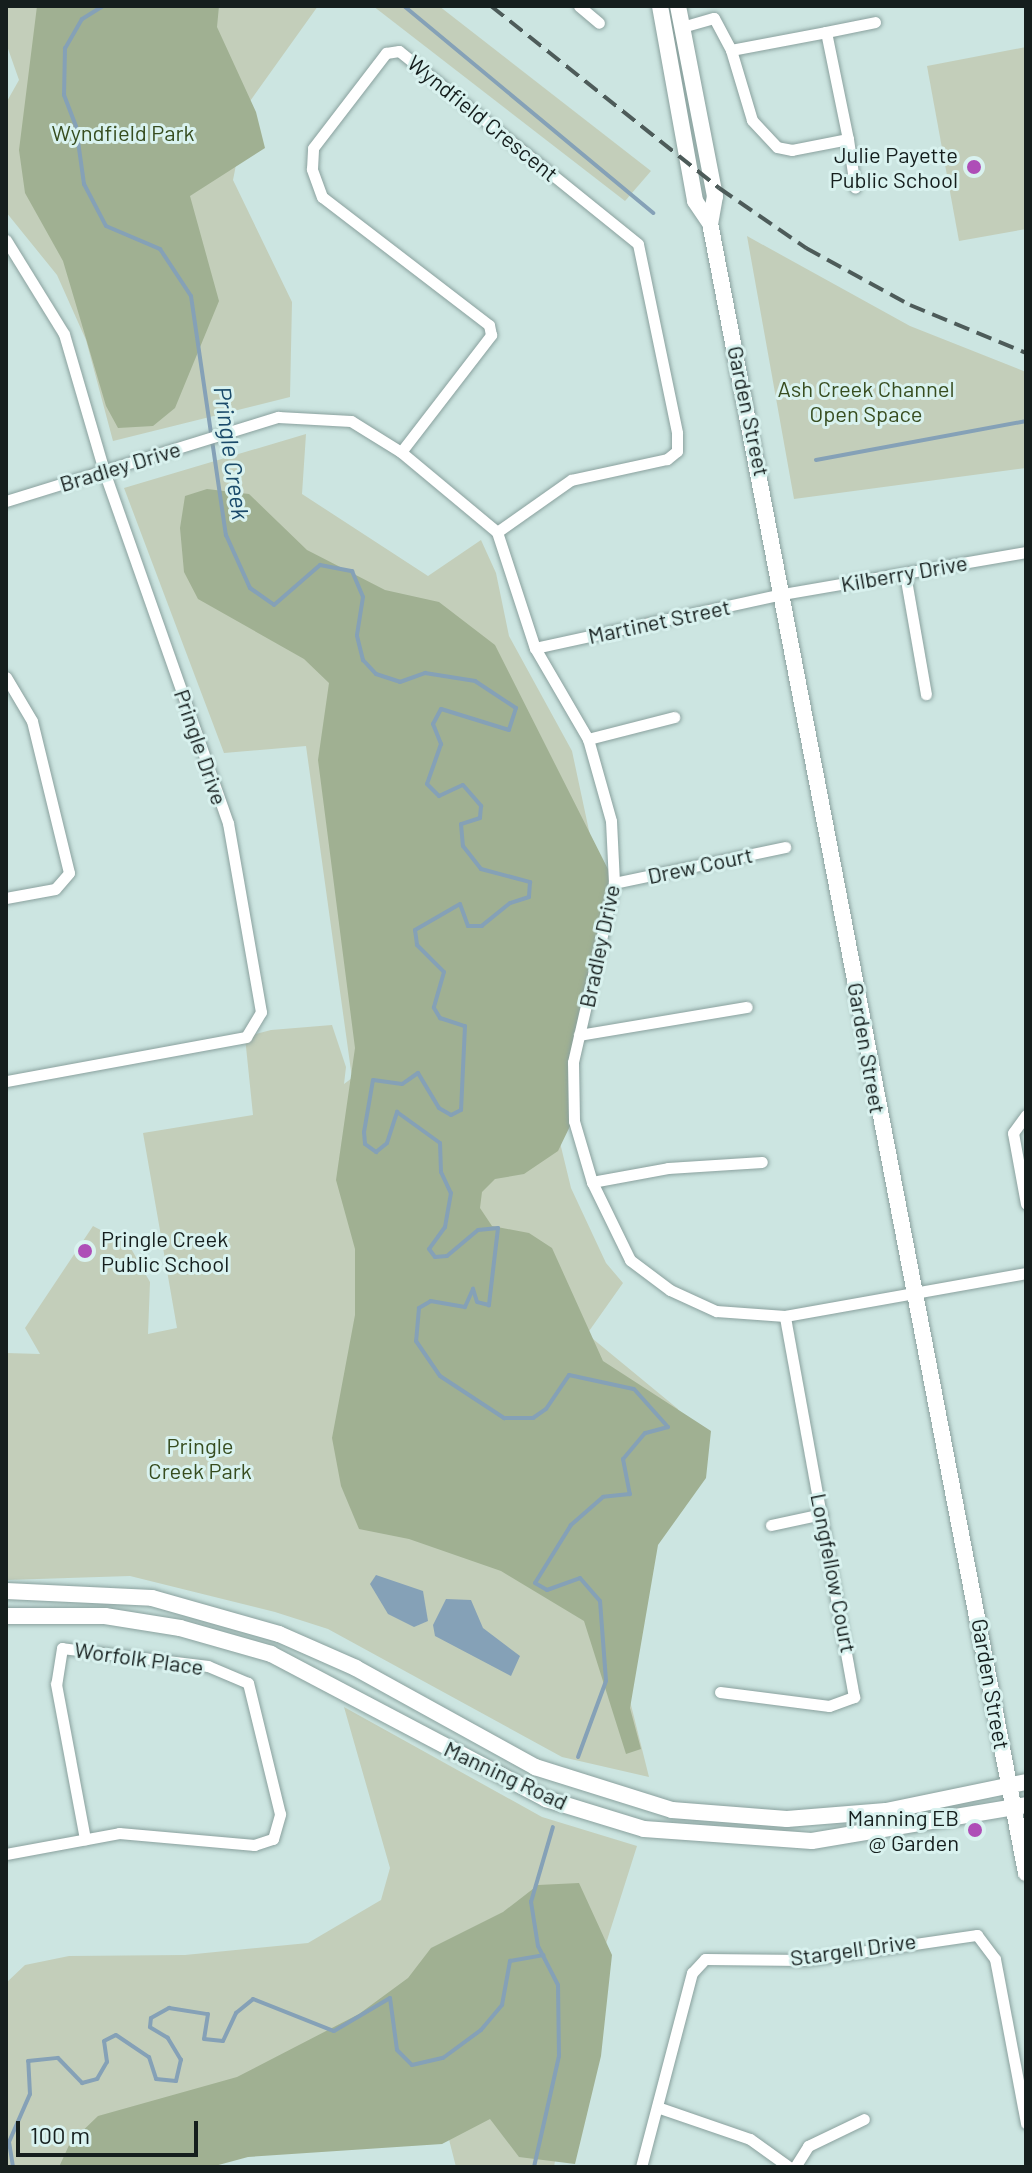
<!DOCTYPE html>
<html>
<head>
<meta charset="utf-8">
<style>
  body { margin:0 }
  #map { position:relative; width:1032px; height:2173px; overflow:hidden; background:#cce5e1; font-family:Barlow,sans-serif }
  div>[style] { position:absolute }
  .green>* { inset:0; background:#c3ceba }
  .forest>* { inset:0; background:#a0b092 }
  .water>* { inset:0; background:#85a1b7 }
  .stream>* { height:4px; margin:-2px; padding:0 2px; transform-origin:2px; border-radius:2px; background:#85a1b7 }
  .roads { filter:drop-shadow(0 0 2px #8aa19e) drop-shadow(0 0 2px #8aa19e) }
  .street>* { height:11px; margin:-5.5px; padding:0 5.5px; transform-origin:5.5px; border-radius:5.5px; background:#fff }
  .secondary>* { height:16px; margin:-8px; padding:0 8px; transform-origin:8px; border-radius:8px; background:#fff }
  .rail>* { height:4px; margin-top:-2px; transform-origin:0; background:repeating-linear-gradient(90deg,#4d5b59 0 16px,transparent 0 24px) }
  .dots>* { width:22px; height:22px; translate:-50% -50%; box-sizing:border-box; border:4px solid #d9f2ef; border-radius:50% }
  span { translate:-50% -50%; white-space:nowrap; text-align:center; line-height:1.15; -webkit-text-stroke:6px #d9f2ef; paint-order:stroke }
  .street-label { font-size:22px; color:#151e1d }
  .park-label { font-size:22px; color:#374d1f }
  .poi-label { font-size:22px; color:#151e1d }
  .right { translate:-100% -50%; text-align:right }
  .left { translate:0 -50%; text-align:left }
  .water-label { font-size:24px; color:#1a4a6a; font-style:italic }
  .frame { position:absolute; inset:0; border:8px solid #151e1d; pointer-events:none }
  .scale { position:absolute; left:16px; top:2121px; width:182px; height:36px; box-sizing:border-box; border:4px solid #151e1d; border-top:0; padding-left:10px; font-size:24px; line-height:28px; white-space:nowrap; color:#151e1d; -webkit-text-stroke:6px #d9f2ef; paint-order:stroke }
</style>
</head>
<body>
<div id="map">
  <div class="green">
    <div style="clip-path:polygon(6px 6px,318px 6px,248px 104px,233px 180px,292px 302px,290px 397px,113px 441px,86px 340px,57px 275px,6px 212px,6px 103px,19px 80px,6px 43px)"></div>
    <div style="clip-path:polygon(373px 6px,439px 6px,651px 171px,625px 201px)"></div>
    <div style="clip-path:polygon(1026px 47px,1026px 229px,959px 241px,927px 66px)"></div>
    <div style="clip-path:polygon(747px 236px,910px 326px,1026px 372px,1026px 468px,794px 499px)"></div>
    <div style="clip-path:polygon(306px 434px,302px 494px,428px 576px,481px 540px,496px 573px,509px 636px,572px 751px,591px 840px,547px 1089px,571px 1188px,606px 1263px,623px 1283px,587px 1334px,678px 1409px,684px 1448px,621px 1611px,629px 1697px,649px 1777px,562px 1757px,328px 1629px,275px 1612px,130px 1576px,6px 1580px,6px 1353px,40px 1354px,25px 1328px,93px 1226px,129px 1245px,150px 1282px,148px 1334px,177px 1328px,143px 1133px,253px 1115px,245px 1037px,271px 1030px,332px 1025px,346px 1067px,344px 1084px,352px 1078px,306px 746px,224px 753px,124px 488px)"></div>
    <div style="clip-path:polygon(344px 1707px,542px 1817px,637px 1846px,576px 2038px,554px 2167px,456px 2167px,442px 2112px,155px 2167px,6px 2167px,6px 1983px,25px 1965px,69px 1956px,185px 1955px,308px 1943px,381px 1900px,390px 1868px)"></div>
  </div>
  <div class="forest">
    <div style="clip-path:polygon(37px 6px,219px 6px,217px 27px,256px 112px,265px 148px,190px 196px,219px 301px,175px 408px,153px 426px,118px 428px,106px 406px,63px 261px,25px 193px,19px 150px)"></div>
    <div style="clip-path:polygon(207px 489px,249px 494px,307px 550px,385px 590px,439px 602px,495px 645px,615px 883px,578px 1035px,573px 1120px,558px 1151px,524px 1174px,495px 1179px,482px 1192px,480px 1208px,492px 1226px,529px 1233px,552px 1248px,603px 1361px,711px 1431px,706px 1478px,658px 1545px,630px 1708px,641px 1749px,626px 1754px,584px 1621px,501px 1571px,409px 1539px,359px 1529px,341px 1486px,332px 1438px,355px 1315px,355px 1249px,336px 1180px,355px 1048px,318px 760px,329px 683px,304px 659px,198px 599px,184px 572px,180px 528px,185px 496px)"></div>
    <div style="clip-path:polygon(579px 1883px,612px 1955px,601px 2056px,575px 2164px,519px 2157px,490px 2119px,442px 2144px,248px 2157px,211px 2167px,59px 2167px,70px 2143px,98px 2116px,237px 2077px,359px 2014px,408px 1978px,431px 1948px,503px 1912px,538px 1885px)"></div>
  </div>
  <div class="water">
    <div style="clip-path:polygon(376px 1575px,423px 1591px,428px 1621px,414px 1627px,388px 1614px,370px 1584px)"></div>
    <div style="clip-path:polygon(446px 1599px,471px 1600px,483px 1628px,520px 1656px,511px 1676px,435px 1636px,433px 1625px)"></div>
  </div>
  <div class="stream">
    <div style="left:103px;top:6px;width:25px;rotate:148deg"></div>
    <div style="left:82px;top:19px;width:34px;rotate:120deg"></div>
    <div style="left:65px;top:48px;width:47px;rotate:91.2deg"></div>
    <div style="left:64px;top:95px;width:34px;rotate:69deg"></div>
    <div style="left:76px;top:127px;width:58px;rotate:82deg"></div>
    <div style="left:84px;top:184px;width:47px;rotate:62.4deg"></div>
    <div style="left:106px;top:226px;width:59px;rotate:23.1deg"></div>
    <div style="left:160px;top:249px;width:56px;rotate:56.6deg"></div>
    <div style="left:191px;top:296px;width:242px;rotate:81.7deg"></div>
    <div style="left:226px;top:535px;width:58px;rotate:65.6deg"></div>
    <div style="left:250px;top:588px;width:29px;rotate:35deg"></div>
    <div style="left:274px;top:605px;width:61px;rotate:-41deg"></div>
    <div style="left:320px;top:565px;width:33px;rotate:11deg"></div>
    <div style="left:352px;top:571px;width:28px;rotate:67deg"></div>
    <div style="left:363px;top:597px;width:39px;rotate:99deg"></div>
    <div style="left:357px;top:636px;width:25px;rotate:76deg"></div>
    <div style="left:363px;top:660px;width:19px;rotate:47deg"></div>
    <div style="left:376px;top:674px;width:25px;rotate:18deg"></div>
    <div style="left:400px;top:682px;width:27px;rotate:-20deg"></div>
    <div style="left:425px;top:673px;width:51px;rotate:9.1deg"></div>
    <div style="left:475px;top:681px;width:49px;rotate:33.4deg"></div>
    <div style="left:516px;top:708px;width:23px;rotate:108deg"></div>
    <div style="left:509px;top:730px;width:71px;rotate:-162.8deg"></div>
    <div style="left:441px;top:709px;width:17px;rotate:118deg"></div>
    <div style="left:433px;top:724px;width:22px;rotate:68deg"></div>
    <div style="left:441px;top:744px;width:42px;rotate:109.3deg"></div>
    <div style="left:427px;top:784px;width:17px;rotate:45deg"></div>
    <div style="left:439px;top:796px;width:26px;rotate:-25deg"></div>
    <div style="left:463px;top:785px;width:28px;rotate:49deg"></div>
    <div style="left:481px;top:806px;width:12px;rotate:95deg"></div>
    <div style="left:480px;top:818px;width:20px;rotate:162deg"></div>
    <div style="left:461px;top:824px;width:22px;rotate:85deg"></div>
    <div style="left:463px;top:846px;width:29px;rotate:52deg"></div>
    <div style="left:481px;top:869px;width:51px;rotate:14.9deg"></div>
    <div style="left:530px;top:882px;width:15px;rotate:94deg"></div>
    <div style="left:529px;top:897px;width:20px;rotate:162deg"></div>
    <div style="left:510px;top:903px;width:36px;rotate:141deg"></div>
    <div style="left:482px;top:926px;width:14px;rotate:180deg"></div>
    <div style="left:468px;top:926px;width:23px;rotate:-110deg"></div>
    <div style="left:460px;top:904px;width:52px;rotate:150deg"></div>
    <div style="left:415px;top:930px;width:15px;rotate:82deg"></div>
    <div style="left:417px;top:945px;width:38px;rotate:45deg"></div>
    <div style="left:444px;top:972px;width:37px;rotate:106deg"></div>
    <div style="left:434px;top:1008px;width:12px;rotate:59deg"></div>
    <div style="left:440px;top:1018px;width:26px;rotate:18deg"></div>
    <div style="left:465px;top:1026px;width:84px;rotate:92.7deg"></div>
    <div style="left:461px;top:1110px;width:11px;rotate:153deg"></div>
    <div style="left:451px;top:1115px;width:14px;rotate:-150deg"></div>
    <div style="left:439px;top:1108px;width:41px;rotate:-121deg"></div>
    <div style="left:418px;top:1073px;width:19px;rotate:145deg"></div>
    <div style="left:402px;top:1084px;width:29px;rotate:-172deg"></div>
    <div style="left:373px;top:1080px;width:53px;rotate:99.8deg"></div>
    <div style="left:364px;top:1132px;width:12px;rotate:85deg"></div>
    <div style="left:365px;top:1144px;width:14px;rotate:36deg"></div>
    <div style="left:376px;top:1152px;width:14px;rotate:-39deg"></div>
    <div style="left:387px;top:1143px;width:33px;rotate:-72deg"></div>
    <div style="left:397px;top:1112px;width:53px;rotate:35.8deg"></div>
    <div style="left:440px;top:1143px;width:29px;rotate:88deg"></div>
    <div style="left:441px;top:1172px;width:23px;rotate:65deg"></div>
    <div style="left:451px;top:1193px;width:35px;rotate:100deg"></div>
    <div style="left:445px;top:1227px;width:27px;rotate:126deg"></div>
    <div style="left:429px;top:1249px;width:10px;rotate:53deg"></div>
    <div style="left:435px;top:1257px;width:12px;rotate:-5deg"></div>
    <div style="left:447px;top:1256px;width:40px;rotate:-40deg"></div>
    <div style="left:478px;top:1230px;width:20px;rotate:-6deg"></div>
    <div style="left:498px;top:1228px;width:78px;rotate:96.7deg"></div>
    <div style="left:489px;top:1305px;width:12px;rotate:-166deg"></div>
    <div style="left:477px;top:1302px;width:14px;rotate:-107deg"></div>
    <div style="left:473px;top:1289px;width:20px;rotate:114deg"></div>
    <div style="left:465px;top:1307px;width:35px;rotate:-170deg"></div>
    <div style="left:431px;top:1301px;width:14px;rotate:150deg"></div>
    <div style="left:419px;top:1308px;width:33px;rotate:95deg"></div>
    <div style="left:416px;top:1341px;width:42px;rotate:55.6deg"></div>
    <div style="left:440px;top:1376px;width:77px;rotate:33.3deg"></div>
    <div style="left:504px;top:1418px;width:29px"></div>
    <div style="left:533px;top:1418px;width:16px;rotate:-35deg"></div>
    <div style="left:546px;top:1409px;width:41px;rotate:-55.9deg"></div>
    <div style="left:569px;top:1375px;width:66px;rotate:12.2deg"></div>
    <div style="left:634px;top:1389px;width:51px;rotate:48.2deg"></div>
    <div style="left:668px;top:1427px;width:24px;rotate:165deg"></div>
    <div style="left:645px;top:1433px;width:34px;rotate:130deg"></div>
    <div style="left:623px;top:1459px;width:36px;rotate:79deg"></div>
    <div style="left:630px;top:1494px;width:27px;rotate:174deg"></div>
    <div style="left:603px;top:1497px;width:43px;rotate:138.8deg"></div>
    <div style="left:571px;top:1525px;width:68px;rotate:121.8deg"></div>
    <div style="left:535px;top:1583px;width:14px;rotate:30deg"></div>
    <div style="left:547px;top:1590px;width:35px;rotate:-20deg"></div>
    <div style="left:580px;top:1578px;width:30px;rotate:49deg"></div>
    <div style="left:600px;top:1601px;width:80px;rotate:85.7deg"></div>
    <div style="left:606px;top:1681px;width:81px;rotate:110.2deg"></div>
    <div style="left:404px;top:6px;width:324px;rotate:39.7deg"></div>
    <div style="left:816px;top:460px;width:214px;rotate:-10.5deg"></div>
    <div style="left:13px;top:2167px;width:25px;rotate:-99deg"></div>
    <div style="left:9px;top:2142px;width:52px;rotate:-66.4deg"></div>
    <div style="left:30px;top:2094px;width:33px;rotate:-93deg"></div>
    <div style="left:28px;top:2061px;width:30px;rotate:-6deg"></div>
    <div style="left:58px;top:2058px;width:35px;rotate:46deg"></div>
    <div style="left:82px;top:2083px;width:16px;rotate:-15deg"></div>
    <div style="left:97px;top:2079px;width:20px;rotate:-60deg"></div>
    <div style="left:107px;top:2062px;width:21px;rotate:-98deg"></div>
    <div style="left:104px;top:2041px;width:13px;rotate:-27deg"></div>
    <div style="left:116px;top:2035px;width:40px;rotate:34deg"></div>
    <div style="left:149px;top:2057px;width:23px;rotate:72deg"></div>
    <div style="left:156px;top:2079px;width:20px;rotate:6deg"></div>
    <div style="left:176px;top:2081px;width:22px;rotate:-77deg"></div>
    <div style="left:181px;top:2060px;width:26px;rotate:-121deg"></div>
    <div style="left:168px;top:2038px;width:21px;rotate:-149deg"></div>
    <div style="left:150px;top:2027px;width:9px;rotate:-84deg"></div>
    <div style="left:151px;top:2018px;width:21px;rotate:-29deg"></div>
    <div style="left:169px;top:2008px;width:39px;rotate:9deg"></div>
    <div style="left:208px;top:2014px;width:25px;rotate:99deg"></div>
    <div style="left:204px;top:2039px;width:19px;rotate:6deg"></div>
    <div style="left:223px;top:2041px;width:31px;rotate:-65deg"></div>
    <div style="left:236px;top:2013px;width:22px;rotate:-39deg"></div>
    <div style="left:253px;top:1999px;width:87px;rotate:21.6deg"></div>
    <div style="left:334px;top:2031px;width:65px;rotate:-30.5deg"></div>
    <div style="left:390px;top:1998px;width:52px;rotate:82.3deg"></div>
    <div style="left:397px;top:2050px;width:21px;rotate:45deg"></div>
    <div style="left:412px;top:2065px;width:32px;rotate:-13deg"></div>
    <div style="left:443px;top:2058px;width:47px;rotate:-36.4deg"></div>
    <div style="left:481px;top:2030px;width:33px;rotate:-50deg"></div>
    <div style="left:502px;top:2005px;width:45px;rotate:-79.7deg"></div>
    <div style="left:510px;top:1961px;width:34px;rotate:-10deg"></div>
    <div style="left:534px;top:2167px;width:114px;rotate:-77.3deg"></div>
    <div style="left:559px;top:2056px;width:71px;rotate:-90.8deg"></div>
    <div style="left:558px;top:1985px;width:44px;rotate:-117.1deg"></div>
    <div style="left:538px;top:1946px;width:45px;rotate:-99deg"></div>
    <div style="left:531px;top:1902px;width:78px;rotate:-73.7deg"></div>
  </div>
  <div class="roads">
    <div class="street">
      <div style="left:579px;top:6px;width:26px;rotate:40deg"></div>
      <div style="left:682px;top:27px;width:33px;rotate:-16deg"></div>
      <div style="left:714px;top:18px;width:36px;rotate:62deg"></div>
      <div style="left:731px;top:50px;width:97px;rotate:-10.7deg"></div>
      <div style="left:826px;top:32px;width:109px;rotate:78.4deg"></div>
      <div style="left:848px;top:139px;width:57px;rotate:168.9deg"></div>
      <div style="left:792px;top:150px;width:15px;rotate:-169deg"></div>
      <div style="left:777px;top:147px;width:37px;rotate:-133deg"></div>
      <div style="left:752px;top:120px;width:73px;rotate:-106.7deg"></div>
      <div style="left:826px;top:32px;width:50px;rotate:-11.5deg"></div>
      <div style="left:848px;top:139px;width:49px;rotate:81.7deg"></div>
      <div style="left:6px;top:240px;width:110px;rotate:58.3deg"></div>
      <div style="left:64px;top:334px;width:143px;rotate:73.7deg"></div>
      <div style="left:104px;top:471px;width:373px;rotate:70.6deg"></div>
      <div style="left:228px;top:823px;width:192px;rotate:80.1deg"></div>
      <div style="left:261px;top:1012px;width:29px;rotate:121deg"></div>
      <div style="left:246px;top:1037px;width:244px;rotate:169.6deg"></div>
      <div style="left:401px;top:452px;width:148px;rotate:-52.4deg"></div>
      <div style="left:491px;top:335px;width:10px;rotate:-101deg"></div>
      <div style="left:489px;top:325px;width:210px;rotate:-142.5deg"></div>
      <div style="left:322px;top:197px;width:30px;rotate:-110deg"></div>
      <div style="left:312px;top:169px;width:21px;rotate:-87deg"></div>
      <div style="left:313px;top:148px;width:120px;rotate:-52.5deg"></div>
      <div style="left:386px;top:53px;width:13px;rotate:-9deg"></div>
      <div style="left:399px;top:51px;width:307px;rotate:38.9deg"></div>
      <div style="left:638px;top:244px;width:193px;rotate:78.3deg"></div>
      <div style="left:677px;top:433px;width:18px;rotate:90deg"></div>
      <div style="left:677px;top:451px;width:13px;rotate:141deg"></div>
      <div style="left:667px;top:459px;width:98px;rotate:167.7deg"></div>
      <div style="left:571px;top:480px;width:90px;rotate:144.9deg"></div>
      <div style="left:6px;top:501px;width:285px;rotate:-17.2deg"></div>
      <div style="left:278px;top:417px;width:73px;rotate:3.1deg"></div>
      <div style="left:351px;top:421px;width:59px;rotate:31.8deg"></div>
      <div style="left:401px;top:452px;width:125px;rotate:39.8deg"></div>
      <div style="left:497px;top:532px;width:122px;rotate:71.9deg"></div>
      <div style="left:535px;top:648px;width:105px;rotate:59.8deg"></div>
      <div style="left:588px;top:739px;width:85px;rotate:74.3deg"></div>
      <div style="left:611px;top:821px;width:62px;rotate:87.2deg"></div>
      <div style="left:614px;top:883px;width:184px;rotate:102.9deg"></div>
      <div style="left:573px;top:1062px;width:59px;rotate:89deg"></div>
      <div style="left:574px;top:1121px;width:64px;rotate:73.6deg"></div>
      <div style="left:592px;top:1182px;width:87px;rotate:64deg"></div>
      <div style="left:630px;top:1260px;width:50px;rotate:36.9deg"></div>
      <div style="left:670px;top:1290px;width:51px;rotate:24.5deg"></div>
      <div style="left:716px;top:1311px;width:69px;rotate:4.1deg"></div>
      <div style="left:785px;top:1316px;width:245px;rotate:-10.1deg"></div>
      <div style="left:905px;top:574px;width:122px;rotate:80.1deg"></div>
      <div style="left:535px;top:648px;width:254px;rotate:-12.3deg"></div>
      <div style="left:783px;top:594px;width:247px;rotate:-9.8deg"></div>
      <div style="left:6px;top:677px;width:51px;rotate:59.4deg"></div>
      <div style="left:32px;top:721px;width:156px;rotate:76.3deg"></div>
      <div style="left:69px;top:873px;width:21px;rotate:131deg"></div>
      <div style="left:55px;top:889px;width:50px;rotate:169.6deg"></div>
      <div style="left:588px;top:739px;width:89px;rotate:-14.3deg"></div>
      <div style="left:614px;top:883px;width:175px;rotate:-11.9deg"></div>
      <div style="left:579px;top:1035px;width:170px;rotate:-9.5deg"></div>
      <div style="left:1026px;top:1115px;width:22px;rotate:126deg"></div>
      <div style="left:1013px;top:1133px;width:72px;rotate:79.6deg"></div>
      <div style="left:592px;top:1182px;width:77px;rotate:-10.4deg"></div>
      <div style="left:668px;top:1168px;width:94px;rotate:-3.7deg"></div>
      <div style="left:771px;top:1525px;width:52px;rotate:-12.2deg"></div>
      <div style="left:720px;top:1692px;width:110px;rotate:7.3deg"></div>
      <div style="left:829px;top:1706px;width:27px;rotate:-20deg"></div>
      <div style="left:854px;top:1697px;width:387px;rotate:-100.3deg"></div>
      <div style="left:6px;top:1854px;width:115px;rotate:-10.5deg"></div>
      <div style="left:119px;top:1833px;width:136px;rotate:5.1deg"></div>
      <div style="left:254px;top:1845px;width:20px;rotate:-18deg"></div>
      <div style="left:273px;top:1839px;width:26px;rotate:-74deg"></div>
      <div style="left:280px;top:1814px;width:135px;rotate:-103.7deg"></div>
      <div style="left:248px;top:1683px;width:43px;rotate:-157deg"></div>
      <div style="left:208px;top:1666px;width:147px;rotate:-173deg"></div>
      <div style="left:62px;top:1648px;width:36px;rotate:99deg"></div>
      <div style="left:56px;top:1684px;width:158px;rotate:79.4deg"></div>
      <div style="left:657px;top:2107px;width:98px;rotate:19deg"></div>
      <div style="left:750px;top:2139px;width:48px;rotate:35.7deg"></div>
      <div style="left:641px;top:2167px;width:201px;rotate:-75.3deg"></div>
      <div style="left:692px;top:1973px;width:19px;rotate:-47deg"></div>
      <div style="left:705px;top:1959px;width:100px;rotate:0.6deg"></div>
      <div style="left:805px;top:1960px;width:174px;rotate:-8.3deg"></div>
      <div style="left:977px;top:1935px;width:30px;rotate:53deg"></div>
      <div style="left:995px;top:1959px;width:167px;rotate:79.3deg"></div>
      <div style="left:795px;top:2167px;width:25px;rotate:-58deg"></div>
      <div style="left:808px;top:2146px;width:62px;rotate:-25.7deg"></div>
    </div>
    <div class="secondary">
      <div style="left:660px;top:6px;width:198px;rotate:79.8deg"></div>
      <div style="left:695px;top:201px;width:27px;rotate:56deg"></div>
      <div style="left:678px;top:6px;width:194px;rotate:79deg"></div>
      <div style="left:715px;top:196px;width:27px;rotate:100deg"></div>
      <div style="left:710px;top:223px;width:1680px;rotate:79.16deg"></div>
      <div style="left:6px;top:1591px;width:146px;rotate:2.7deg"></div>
      <div style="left:152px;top:1598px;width:132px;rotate:15.8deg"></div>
      <div style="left:279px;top:1634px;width:84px;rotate:23.8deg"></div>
      <div style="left:356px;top:1668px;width:205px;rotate:28.9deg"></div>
      <div style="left:535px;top:1767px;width:144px;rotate:17.4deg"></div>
      <div style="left:672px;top:1810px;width:115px;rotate:4.5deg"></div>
      <div style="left:787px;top:1819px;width:99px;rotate:-4.6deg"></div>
      <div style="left:886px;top:1811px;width:143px;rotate:-11.7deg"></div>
      <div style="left:6px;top:1616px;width:99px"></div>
      <div style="left:105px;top:1616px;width:76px;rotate:9.1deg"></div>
      <div style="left:180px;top:1628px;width:95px;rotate:15.9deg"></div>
      <div style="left:271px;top:1654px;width:311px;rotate:27.8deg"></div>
      <div style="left:546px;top:1799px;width:102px;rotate:17deg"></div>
      <div style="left:644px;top:1829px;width:168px;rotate:4.1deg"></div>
      <div style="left:812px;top:1841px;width:217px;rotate:-9.5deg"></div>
    </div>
  </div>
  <div class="rail">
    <div style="left:491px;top:6px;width:292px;rotate:38.6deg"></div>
    <div style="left:719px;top:188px;width:106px;rotate:34.6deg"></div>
    <div style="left:806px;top:248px;width:119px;rotate:28.7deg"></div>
    <div style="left:910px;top:305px;width:126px;rotate:22.5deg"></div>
  </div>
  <div class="dots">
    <div style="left:974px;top:167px;background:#ae4eb7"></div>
    <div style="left:85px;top:1251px;background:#ae4eb7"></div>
    <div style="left:975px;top:1830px;background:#ae4eb7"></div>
  </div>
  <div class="street-label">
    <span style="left:483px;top:118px;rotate:39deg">Wyndfield Crescent</span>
    <span style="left:749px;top:411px;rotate:78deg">Garden Street</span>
    <span style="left:120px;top:466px;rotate:-17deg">Bradley Drive</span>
    <span style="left:904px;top:573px;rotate:-10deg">Kilberry Drive</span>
    <span style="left:659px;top:621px;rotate:-12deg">Martinet Street</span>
    <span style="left:201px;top:747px;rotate:71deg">Pringle Drive</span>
    <span style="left:700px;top:865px;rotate:-12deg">Drew Court</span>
    <span style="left:599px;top:946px;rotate:-78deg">Bradley Drive</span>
    <span style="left:867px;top:1048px;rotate:80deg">Garden Street</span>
    <span style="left:834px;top:1573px;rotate:79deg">Longfellow Court</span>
    <span style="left:139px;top:1658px;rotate:8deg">Worfolk Place</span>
    <span style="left:991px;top:1684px;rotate:80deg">Garden Street</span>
    <span style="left:506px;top:1775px;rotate:25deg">Manning Road</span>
    <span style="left:853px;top:1949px;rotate:-8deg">Stargell Drive</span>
  </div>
  <div class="park-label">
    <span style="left:123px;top:133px">Wyndfield Park</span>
    <span style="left:866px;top:401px">Ash Creek Channel<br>Open Space</span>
    <span style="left:200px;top:1458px">Pringle<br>Creek Park</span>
  </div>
  <div class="poi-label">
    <span class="right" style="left:958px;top:167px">Julie Payette<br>Public School</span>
    <span class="left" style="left:101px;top:1251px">Pringle Creek<br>Public School</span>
    <span class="right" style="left:959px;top:1830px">Manning EB<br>@ Garden</span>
  </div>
  <div class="water-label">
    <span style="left:232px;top:453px;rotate:82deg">Pringle Creek</span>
  </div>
  <div class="frame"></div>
  <div class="scale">100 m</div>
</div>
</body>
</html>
